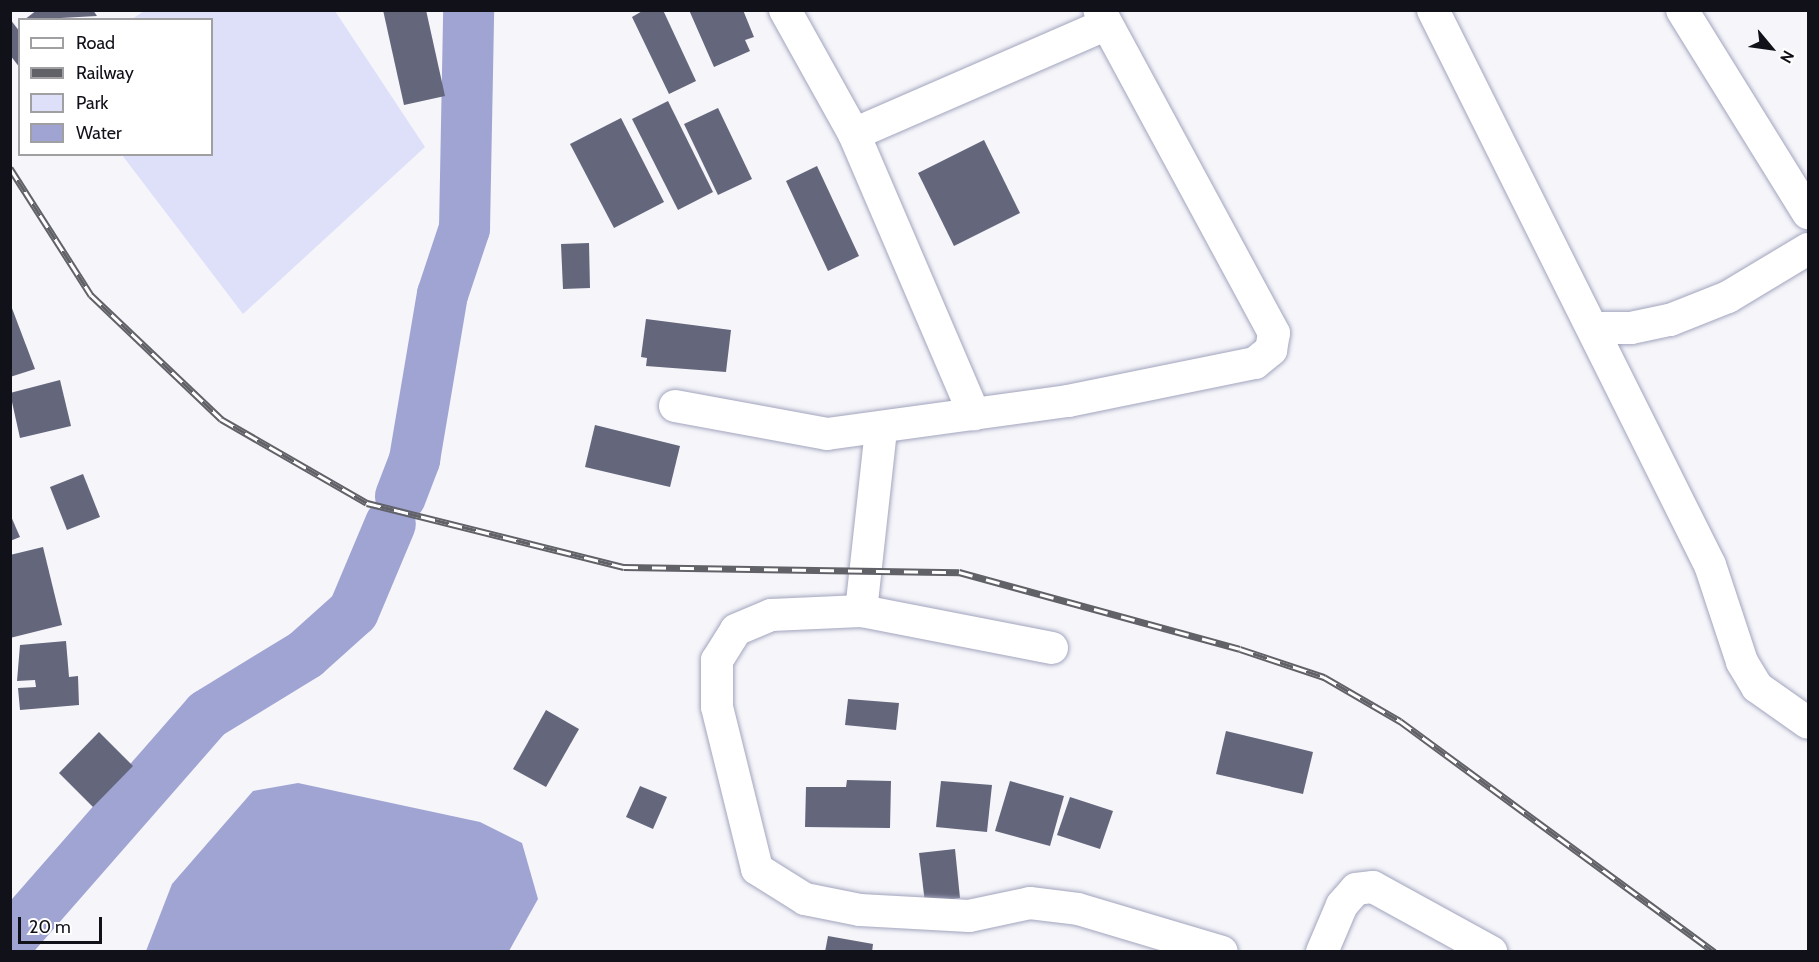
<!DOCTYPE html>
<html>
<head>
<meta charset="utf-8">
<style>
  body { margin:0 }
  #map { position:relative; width:1819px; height:962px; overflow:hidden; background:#f5f5fa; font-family:Cabin,sans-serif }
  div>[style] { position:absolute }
  .green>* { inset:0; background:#dee0fa }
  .water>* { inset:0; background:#a0a4d3 }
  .river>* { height:51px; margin:-25.5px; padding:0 25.5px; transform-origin:25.5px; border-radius:25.5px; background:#a0a4d3 }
  .building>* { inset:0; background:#64667c }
  .roads { filter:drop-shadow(0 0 2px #a2a5bd) drop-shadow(0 0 2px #a2a5bd) }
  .minor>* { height:32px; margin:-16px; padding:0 16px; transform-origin:16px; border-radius:16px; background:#fff }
  .rail>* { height:7px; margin-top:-3.5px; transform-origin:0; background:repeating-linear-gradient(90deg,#fff 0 14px,#616168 0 28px); box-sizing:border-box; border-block:2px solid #616168 }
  span { translate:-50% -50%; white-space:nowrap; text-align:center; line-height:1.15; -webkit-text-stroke:4.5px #fff; paint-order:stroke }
  .frame { position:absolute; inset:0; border:12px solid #11111a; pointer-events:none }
  .legend { position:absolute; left:18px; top:18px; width:195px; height:138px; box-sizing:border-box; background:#fff; border:2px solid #a0a0a3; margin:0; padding:8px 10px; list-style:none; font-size:18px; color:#11111a }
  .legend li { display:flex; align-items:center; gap:12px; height:30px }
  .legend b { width:30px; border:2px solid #a0a0a3 }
  .north { position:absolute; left:1741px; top:18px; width:60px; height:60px; -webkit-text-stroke:4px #fff; paint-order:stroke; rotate:119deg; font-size:16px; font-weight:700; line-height:24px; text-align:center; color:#11111a }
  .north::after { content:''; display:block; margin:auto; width:21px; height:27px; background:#11111a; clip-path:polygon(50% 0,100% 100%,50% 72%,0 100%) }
  .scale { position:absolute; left:18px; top:917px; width:84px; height:27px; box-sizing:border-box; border:3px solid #11111a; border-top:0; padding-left:8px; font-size:18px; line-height:21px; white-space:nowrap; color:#11111a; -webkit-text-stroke:4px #fff; paint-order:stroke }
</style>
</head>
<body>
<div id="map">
  <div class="green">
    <div style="clip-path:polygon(144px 11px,335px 11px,425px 147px,243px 314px,122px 155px,212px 154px,212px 20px,132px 19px)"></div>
  </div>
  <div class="water">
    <div style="clip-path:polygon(298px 783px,480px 822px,522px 843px,538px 899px,509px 951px,146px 951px,172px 884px,253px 791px)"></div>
  </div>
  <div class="river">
    <div style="left:400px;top:496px;width:40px;rotate:-69deg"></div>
    <div style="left:414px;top:459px;width:167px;rotate:-80.4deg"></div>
    <div style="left:442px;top:294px;width:70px;rotate:-71.6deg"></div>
    <div style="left:464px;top:228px;width:218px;rotate:-88.9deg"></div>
    <div style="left:10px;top:939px;width:299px;rotate:-48.8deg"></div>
    <div style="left:207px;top:714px;width:115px;rotate:-31.5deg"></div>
    <div style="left:305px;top:654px;width:64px;rotate:-41.9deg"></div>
    <div style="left:353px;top:611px;width:95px;rotate:-67.2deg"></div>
  </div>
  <div class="building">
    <div style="clip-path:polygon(37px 10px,93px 10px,97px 16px,24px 20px)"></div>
    <div style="clip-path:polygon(383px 10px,426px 10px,445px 96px,404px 105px)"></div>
    <div style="clip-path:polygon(644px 10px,663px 10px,696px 81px,669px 94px,632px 17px)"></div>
    <div style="clip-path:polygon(689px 10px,743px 10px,754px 37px,745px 40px,750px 51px,714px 67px)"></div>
    <div style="clip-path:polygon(10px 19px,20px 32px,20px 68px,10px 55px)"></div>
    <div style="clip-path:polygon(668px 101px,713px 192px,678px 210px,632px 119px)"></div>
    <div style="clip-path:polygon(718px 108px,752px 179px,718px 195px,684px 124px)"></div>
    <div style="clip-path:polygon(621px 118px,664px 202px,614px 228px,570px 144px)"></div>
    <div style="clip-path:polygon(984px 140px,1020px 213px,954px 246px,918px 173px)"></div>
    <div style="clip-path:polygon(817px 166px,859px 256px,828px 271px,786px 181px)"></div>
    <div style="clip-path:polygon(589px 243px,590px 288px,563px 289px,561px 244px)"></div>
    <div style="clip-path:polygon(10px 303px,35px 369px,10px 377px)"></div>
    <div style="clip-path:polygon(646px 319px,731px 330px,726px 372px,646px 366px,647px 358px,641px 357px)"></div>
    <div style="clip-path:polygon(60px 380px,71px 426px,20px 438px,10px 393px)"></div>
    <div style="clip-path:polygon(595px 425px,680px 446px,670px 487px,585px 467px)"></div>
    <div style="clip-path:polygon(83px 474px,100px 517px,67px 530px,50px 487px)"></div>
    <div style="clip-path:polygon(10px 514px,20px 537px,10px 541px)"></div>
    <div style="clip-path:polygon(43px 547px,62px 625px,10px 638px,10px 555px)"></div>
    <div style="clip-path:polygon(66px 641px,69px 677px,78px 676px,79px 705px,20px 710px,18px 688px,36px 687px,35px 680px,17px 681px,20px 645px)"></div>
    <div style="clip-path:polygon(848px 699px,899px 703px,896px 730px,845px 725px)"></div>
    <div style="clip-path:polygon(546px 710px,579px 729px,546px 787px,513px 769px)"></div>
    <div style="clip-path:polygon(1226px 731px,1313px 752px,1303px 794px,1216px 774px)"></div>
    <div style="clip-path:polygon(99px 732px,133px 766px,93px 807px,59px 773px)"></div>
    <div style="clip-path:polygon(847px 780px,891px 781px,890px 828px,805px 827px,806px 787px,846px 787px)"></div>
    <div style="clip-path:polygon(941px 781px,992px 785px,987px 832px,936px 827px)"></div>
    <div style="clip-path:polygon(1010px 781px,1064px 796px,1050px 846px,995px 831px)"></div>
    <div style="clip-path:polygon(640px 786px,667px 797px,653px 829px,626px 817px)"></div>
    <div style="clip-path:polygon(1070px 797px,1113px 811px,1100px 849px,1057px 835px)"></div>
    <div style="clip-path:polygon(955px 849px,960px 898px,925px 903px,919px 853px)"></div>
    <div style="clip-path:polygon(828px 936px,873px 944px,872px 952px,825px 952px)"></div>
  </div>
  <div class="roads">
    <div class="minor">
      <div style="left:785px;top:10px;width:142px;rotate:60.9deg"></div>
      <div style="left:854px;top:134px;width:274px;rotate:-23.5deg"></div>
      <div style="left:1433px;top:10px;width:620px;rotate:63.48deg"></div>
      <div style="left:1710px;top:565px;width:102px;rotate:71.7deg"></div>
      <div style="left:1742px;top:662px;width:29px;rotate:59deg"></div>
      <div style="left:1757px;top:687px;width:62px;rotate:35.2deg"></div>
      <div style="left:1682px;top:10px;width:239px;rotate:58.2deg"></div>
      <div style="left:854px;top:134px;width:305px;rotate:66.8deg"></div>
      <div style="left:1593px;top:328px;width:38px"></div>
      <div style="left:1631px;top:328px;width:40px;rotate:-12deg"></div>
      <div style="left:1670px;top:320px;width:62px;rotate:-21.6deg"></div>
      <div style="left:1728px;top:297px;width:93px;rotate:-31deg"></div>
      <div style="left:675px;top:406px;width:155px;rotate:10.4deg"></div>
      <div style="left:827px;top:434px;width:243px;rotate:-7.8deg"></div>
      <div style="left:1068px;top:401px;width:191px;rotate:-11.5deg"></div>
      <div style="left:1255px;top:363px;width:21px;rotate:-39deg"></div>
      <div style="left:1271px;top:350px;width:17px;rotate:-80deg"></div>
      <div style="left:1274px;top:333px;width:367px;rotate:-118.4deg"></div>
      <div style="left:861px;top:611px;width:183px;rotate:-83.7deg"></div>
      <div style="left:1052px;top:648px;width:195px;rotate:-169deg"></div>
      <div style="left:861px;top:611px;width:90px;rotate:177.5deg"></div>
      <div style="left:771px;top:615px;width:38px;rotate:157deg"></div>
      <div style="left:736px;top:630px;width:36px;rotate:122deg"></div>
      <div style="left:717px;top:660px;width:47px;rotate:90deg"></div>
      <div style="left:717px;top:707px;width:167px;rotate:76.1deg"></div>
      <div style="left:757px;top:869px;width:57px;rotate:32deg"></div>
      <div style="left:805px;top:899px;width:56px;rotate:11.3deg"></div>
      <div style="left:860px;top:910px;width:109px;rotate:3.2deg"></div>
      <div style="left:969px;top:916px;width:62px;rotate:-12deg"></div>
      <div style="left:1030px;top:903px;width:48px;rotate:7.1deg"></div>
      <div style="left:1078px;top:909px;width:150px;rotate:16.6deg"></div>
      <div style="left:1322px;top:952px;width:51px;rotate:-66.9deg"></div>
      <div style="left:1342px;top:905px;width:21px;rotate:-49deg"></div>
      <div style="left:1356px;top:889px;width:17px;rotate:-7deg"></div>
      <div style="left:1373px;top:887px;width:135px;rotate:28.8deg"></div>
    </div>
  </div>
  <div class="rail">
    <div style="left:10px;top:168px;width:151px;rotate:57.5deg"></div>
    <div style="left:91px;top:295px;width:180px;rotate:43.6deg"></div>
    <div style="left:221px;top:419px;width:168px;rotate:29.9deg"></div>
    <div style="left:367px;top:503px;width:265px;rotate:14deg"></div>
    <div style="left:624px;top:567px;width:335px;rotate:0.9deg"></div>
    <div style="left:959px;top:572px;width:291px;rotate:15.3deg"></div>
    <div style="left:1240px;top:649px;width:89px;rotate:18.4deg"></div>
    <div style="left:1324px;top:677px;width:88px;rotate:30.1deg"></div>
    <div style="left:1400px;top:721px;width:390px;rotate:36.3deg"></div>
  </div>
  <div class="frame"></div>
  <ul class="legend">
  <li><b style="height:8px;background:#fff"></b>Road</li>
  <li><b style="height:8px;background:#616168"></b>Railway</li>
  <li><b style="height:16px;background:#dee0fa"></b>Park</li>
  <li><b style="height:16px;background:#a0a4d3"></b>Water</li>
  </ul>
  <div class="north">N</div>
  <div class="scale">20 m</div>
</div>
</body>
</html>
